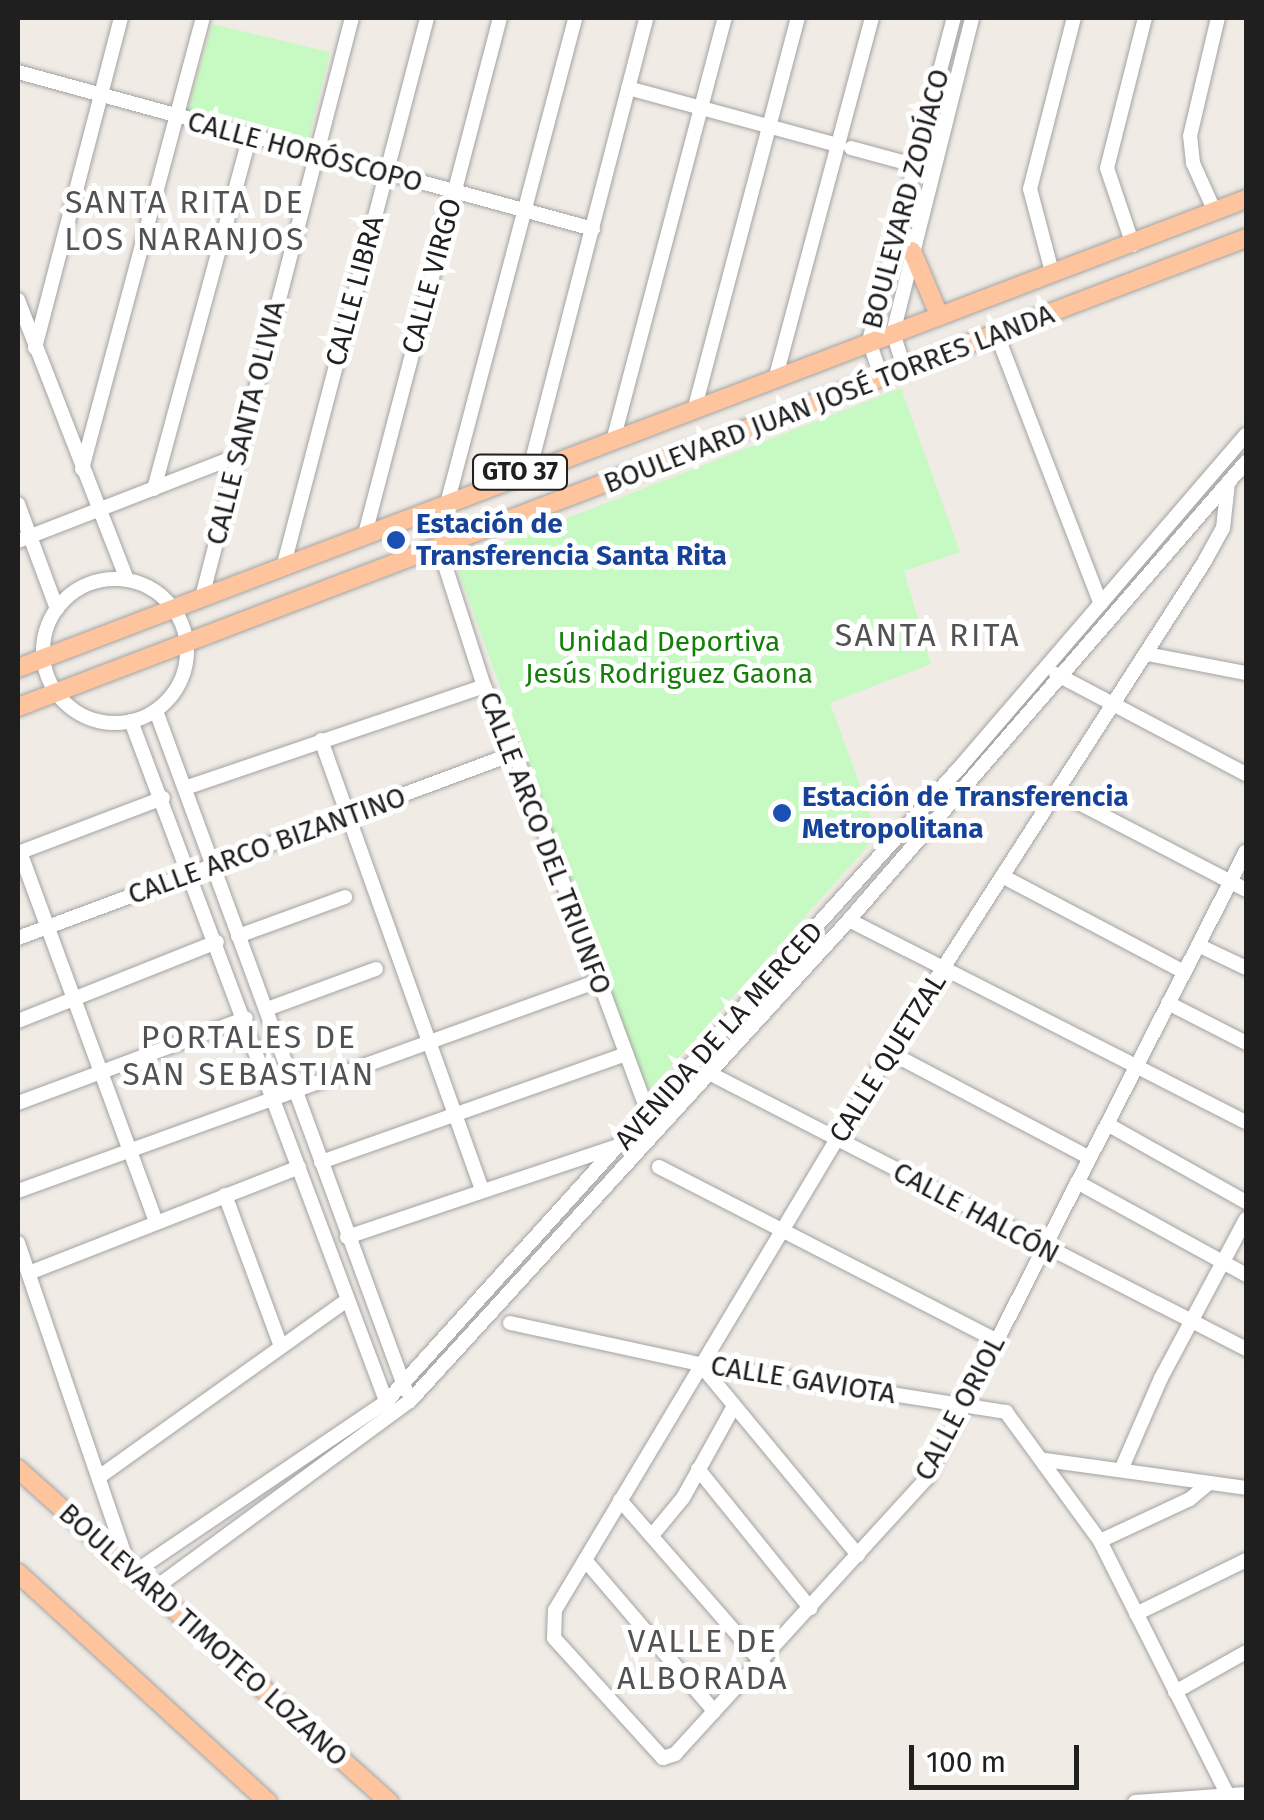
<!DOCTYPE html>
<html>
<head>
<meta charset="utf-8">
<style>
  body { margin:0 }
  #map { position:relative; width:1264px; height:1820px; overflow:hidden; background:#f0ebe5; font-family:"Fira Sans",sans-serif }
  div>[style] { position:absolute }
  .park>* { inset:0; background:#c7fac2 }
  .roads { filter:drop-shadow(0 0 2px #a3a3a3) drop-shadow(0 0 2px #a3a3a3) }
  .minor>* { height:14px; margin:-7px; padding:0 7px; transform-origin:7px; border-radius:7px; background:#fff }
  .minor>.ring { margin:-7px; padding:0; box-sizing:content-box; background:none; border:14px solid #fff; border-radius:50% }
  .major>* { height:18px; margin:-9px; padding:0 9px; transform-origin:9px; border-radius:9px; background:#fdc49d }
  .dots>* { width:28px; height:28px; translate:-50% -50%; box-sizing:border-box; border:5px solid #fff; border-radius:50% }
  span { translate:-50% -50%; white-space:nowrap; text-align:center; line-height:1.15; -webkit-text-stroke:10px #fff; paint-order:stroke }
  .shield-label span { padding:2px 8px; background:#fff; border:2px solid; border-radius:8px; -webkit-text-stroke-width:0 }
  .shield-label { font-size:25px; color:#1f1f1f; font-weight:700 }
  .street-label { font-size:28px; color:#1f1f1f }
  .transit-label { font-size:28px; color:#164399; font-weight:700 }
  .left { translate:0 -50%; text-align:left }
  .park-label { font-size:28px; color:#14800a }
  .quarter-label { font-size:32px; color:#525252; letter-spacing:2.5px }
  .frame { position:absolute; inset:0; border:20px solid #1f1f1f; pointer-events:none }
  .scale { position:absolute; left:909px; top:1745px; width:170px; height:45px; box-sizing:border-box; border:5px solid #1f1f1f; border-top:0; padding-left:12px; font-size:30px; line-height:35px; white-space:nowrap; color:#1f1f1f; -webkit-text-stroke:8px #fff; paint-order:stroke }
</style>
</head>
<body>
<div id="map">
  <div class="park">
    <div style="clip-path:polygon(212px 24px,330px 52px,308px 142px,187px 111px)"></div>
    <div style="clip-path:polygon(901px 388px,960px 552px,904px 571px,931px 664px,830px 703px,878px 835px,647px 1093px,455px 562px)"></div>
  </div>
  <div class="roads">
    <div class="minor">
      <div style="left:18px;top:72px;width:596px;rotate:15.27deg"></div>
      <div style="left:628px;top:88px;width:218px;rotate:15.2deg"></div>
      <div style="left:851px;top:148px;width:65px;rotate:15.1deg"></div>
      <div style="left:1215px;top:212px;width:54px;rotate:-114.2deg"></div>
      <div style="left:1193px;top:163px;width:27px;rotate:-96deg"></div>
      <div style="left:1190px;top:136px;width:121px;rotate:-76.7deg"></div>
      <div style="left:1133px;top:245px;width:81px;rotate:-108.7deg"></div>
      <div style="left:1107px;top:168px;width:155px;rotate:-75.8deg"></div>
      <div style="left:1052px;top:272px;width:86px;rotate:-104.8deg"></div>
      <div style="left:1030px;top:189px;width:177px;rotate:-75.6deg"></div>
      <div style="left:18px;top:300px;width:300px;rotate:68.7deg"></div>
      <div style="left:997px;top:335px;width:288px;rotate:68.9deg"></div>
      <div style="left:35px;top:348px;width:341px;rotate:-75.4deg"></div>
      <div style="left:905px;top:370px;width:39px;rotate:-108deg"></div>
      <div style="left:893px;top:333px;width:325px;rotate:-75.9deg"></div>
      <div style="left:776px;top:376px;width:371px;rotate:-75deg"></div>
      <div style="left:882px;top:379px;width:40px;rotate:-108.9deg"></div>
      <div style="left:869px;top:341px;width:334px;rotate:-75.3deg"></div>
      <div style="left:695px;top:407px;width:402px;rotate:-75.2deg"></div>
      <div style="left:614px;top:437px;width:433px;rotate:-75.2deg"></div>
      <div style="left:530px;top:468px;width:465px;rotate:-75.5deg"></div>
      <div style="left:82px;top:469px;width:467px;rotate:-75deg"></div>
      <div style="left:1228px;top:483px;width:45px;rotate:96.3deg"></div>
      <div style="left:1223px;top:528px;width:38px;rotate:119deg"></div>
      <div style="left:1205px;top:561px;width:584px;rotate:122.76deg"></div>
      <div style="left:889px;top:1052px;width:650px;rotate:120.9deg"></div>
      <div style="left:555px;top:1610px;width:28px;rotate:92deg"></div>
      <div style="left:554px;top:1638px;width:162px;rotate:47.8deg"></div>
      <div style="left:663px;top:1758px;width:13px;rotate:-18deg"></div>
      <div style="left:675px;top:1754px;width:374px;rotate:-47.6deg"></div>
      <div style="left:927px;top:1478px;width:703px;rotate:-63.03deg"></div>
      <div style="left:154px;top:489px;width:363px;rotate:-74.8deg"></div>
      <div style="left:448px;top:500px;width:498px;rotate:-75.2deg"></div>
      <div style="left:18px;top:504px;width:112px;rotate:69.6deg"></div>
      <div style="left:365px;top:534px;width:533px;rotate:-75.34deg"></div>
      <div style="left:18px;top:541px;width:233px;rotate:-21.2deg"></div>
      <div style="left:440px;top:550px;width:143px;rotate:72.1deg"></div>
      <div style="left:484px;top:686px;width:74px;rotate:65.2deg"></div>
      <div style="left:515px;top:753px;width:391px;rotate:69.7deg"></div>
      <div style="left:284px;top:564px;width:564px;rotate:-75.32deg"></div>
      <div class="ring" style="left:43px;top:579px;width:130px;height:130px"></div>
      <div style="left:202px;top:597px;width:598px;rotate:-75.48deg"></div>
      <div style="left:1147px;top:654px;width:101px;rotate:10.9deg"></div>
      <div style="left:1056px;top:674px;width:215px;rotate:27.8deg"></div>
      <div style="left:156px;top:711px;width:724px;rotate:69.81deg"></div>
      <div style="left:131px;top:721px;width:735px;rotate:69.44deg"></div>
      <div style="left:321px;top:740px;width:475px;rotate:70.3deg"></div>
      <div style="left:185px;top:788px;width:316px;rotate:-18.8deg"></div>
      <div style="left:1056px;top:791px;width:214px;rotate:27.5deg"></div>
      <div style="left:20px;top:852px;width:393px;rotate:69.8deg"></div>
      <div style="left:18px;top:853px;width:155px;rotate:-20.8deg"></div>
      <div style="left:1002px;top:876px;width:206px;rotate:27.8deg"></div>
      <div style="left:849px;top:920px;width:445px;rotate:27deg"></div>
      <div style="left:238px;top:936px;width:114px;rotate:-20deg"></div>
      <div style="left:18px;top:938px;width:530px;rotate:-20.42deg"></div>
      <div style="left:1198px;top:945px;width:53px;rotate:25.6deg"></div>
      <div style="left:1168px;top:1003px;width:88px;rotate:27.1deg"></div>
      <div style="left:267px;top:1009px;width:116px;rotate:-20.2deg"></div>
      <div style="left:18px;top:1021px;width:214px;rotate:-21.7deg"></div>
      <div style="left:889px;top:1052px;width:227px;rotate:27.8deg"></div>
      <div style="left:709px;top:1073px;width:604px;rotate:27.2deg"></div>
      <div style="left:18px;top:1103px;width:243px;rotate:-20.4deg"></div>
      <div style="left:1107px;top:1124px;width:159px;rotate:29.3deg"></div>
      <div style="left:321px;top:1162px;width:324px;rotate:-19.5deg"></div>
      <div style="left:659px;top:1167px;width:379px;rotate:27.2deg"></div>
      <div style="left:1077px;top:1182px;width:193px;rotate:28.8deg"></div>
      <div style="left:18px;top:1191px;width:617px;rotate:-19.9deg"></div>
      <div style="left:225px;top:1195px;width:161px;rotate:69.7deg"></div>
      <div style="left:347px;top:1237px;width:289px;rotate:-18.6deg"></div>
      <div style="left:18px;top:1243px;width:342px;rotate:71.1deg"></div>
      <div style="left:29px;top:1273px;width:290px;rotate:-21.4deg"></div>
      <div style="left:510px;top:1323px;width:194px;rotate:12.2deg"></div>
      <div style="left:700px;top:1364px;width:310px;rotate:8.9deg"></div>
      <div style="left:1006px;top:1412px;width:160px;rotate:53.9deg"></div>
      <div style="left:1100px;top:1541px;width:292px;rotate:63.3deg"></div>
      <div style="left:700px;top:1364px;width:248px;rotate:50.4deg"></div>
      <div style="left:1045px;top:1460px;width:203px;rotate:7.9deg"></div>
      <div style="left:698px;top:1469px;width:179px;rotate:51.1deg"></div>
      <div style="left:1121px;top:1470px;width:100px;rotate:-66.5deg"></div>
      <div style="left:1161px;top:1378px;width:180px;rotate:-61.9deg"></div>
      <div style="left:99px;top:1477px;width:305px;rotate:-35.5deg"></div>
      <div style="left:620px;top:1500px;width:237px;rotate:48.9deg"></div>
      <div style="left:654px;top:1533px;width:45px;rotate:-50.4deg"></div>
      <div style="left:683px;top:1498px;width:105px;rotate:-61deg"></div>
      <div style="left:1100px;top:1541px;width:99px;rotate:-25deg"></div>
      <div style="left:1190px;top:1499px;width:25px;rotate:-40deg"></div>
      <div style="left:585px;top:1560px;width:199px;rotate:49.5deg"></div>
      <div style="left:133px;top:1573px;width:305px;rotate:-34.1deg"></div>
      <div style="left:386px;top:1402px;width:857px;rotate:-47.88deg"></div>
      <div style="left:961px;top:766px;width:437px;rotate:-49.3deg"></div>
      <div style="left:151px;top:1591px;width:321px;rotate:-36.3deg"></div>
      <div style="left:410px;top:1401px;width:651px;rotate:-47.61deg"></div>
      <div style="left:849px;top:920px;width:606px;rotate:-49.08deg"></div>
      <div style="left:1136px;top:1614px;width:123px;rotate:-26.1deg"></div>
      <div style="left:1175px;top:1692px;width:81px;rotate:-29.4deg"></div>
      <div style="left:1135px;top:1802px;width:111px;rotate:-4.1deg"></div>
    </div>
    <div class="major">
      <div style="left:912px;top:251px;width:69px;rotate:67.1deg"></div>
      <div style="left:18px;top:668px;width:1315px;rotate:-20.9deg"></div>
      <div style="left:18px;top:707px;width:1315px;rotate:-20.9deg"></div>
      <div style="left:18px;top:1469px;width:499px;rotate:41.9deg"></div>
      <div style="left:18px;top:1573px;width:339px;rotate:42.5deg"></div>
    </div>
  </div>
  <div class="dots">
    <div style="left:396px;top:540px;background:#1a4fb4"></div>
    <div style="left:782px;top:813px;background:#1a4fb4"></div>
  </div>
  <div class="shield-label">
    <span style="left:520px;top:472px">GTO 37</span>
  </div>
  <div class="street-label">
    <span style="left:305px;top:152px;rotate:15deg">CALLE HORÓSCOPO</span>
    <span style="left:906px;top:199px;rotate:-75deg">BOULEVARD ZODÍACO</span>
    <span style="left:432px;top:276px;rotate:-75deg">CALLE VIRGO</span>
    <span style="left:355px;top:291px;rotate:-75deg">CALLE LIBRA</span>
    <span style="left:829px;top:399px;rotate:-21deg">BOULEVARD JUAN JOSÉ TORRES LANDA</span>
    <span style="left:246px;top:423px;rotate:-76deg">CALLE SANTA OLIVIA</span>
    <span style="left:545px;top:843px;rotate:69deg">CALLE ARCO DEL TRIUNFO</span>
    <span style="left:267px;top:846px;rotate:-20deg">CALLE ARCO BIZANTINO</span>
    <span style="left:719px;top:1036px;rotate:-48deg">AVENIDA DE LA MERCED</span>
    <span style="left:888px;top:1058px;rotate:-58deg">CALLE QUETZAL</span>
    <span style="left:976px;top:1213px;rotate:28deg">CALLE HALCÓN</span>
    <span style="left:803px;top:1380px;rotate:9deg">CALLE GAVIOTA</span>
    <span style="left:960px;top:1408px;rotate:-62deg">CALLE ORIOL</span>
    <span style="left:203px;top:1635px;rotate:42deg">BOULEVARD TIMOTEO LOZANO</span>
  </div>
  <div class="transit-label">
    <span class="left" style="left:416px;top:540px">Estación de<br>Transferencia Santa Rita</span>
    <span class="left" style="left:802px;top:813px">Estación de Transferencia<br>Metropolitana</span>
  </div>
  <div class="park-label">
    <span style="left:669px;top:658px">Unidad Deportiva<br>Jesús Rodriguez Gaona</span>
  </div>
  <div class="quarter-label">
    <span style="left:185px;top:221px">SANTA RITA DE<br>LOS NARANJOS</span>
    <span style="left:928px;top:635px">SANTA RITA</span>
    <span style="left:249px;top:1056px">PORTALES DE<br>SAN SEBASTIAN</span>
    <span style="left:703px;top:1660px">VALLE DE<br>ALBORADA</span>
  </div>
  <div class="frame"></div>
  <div class="scale">100 m</div>
</div>
</body>
</html>
